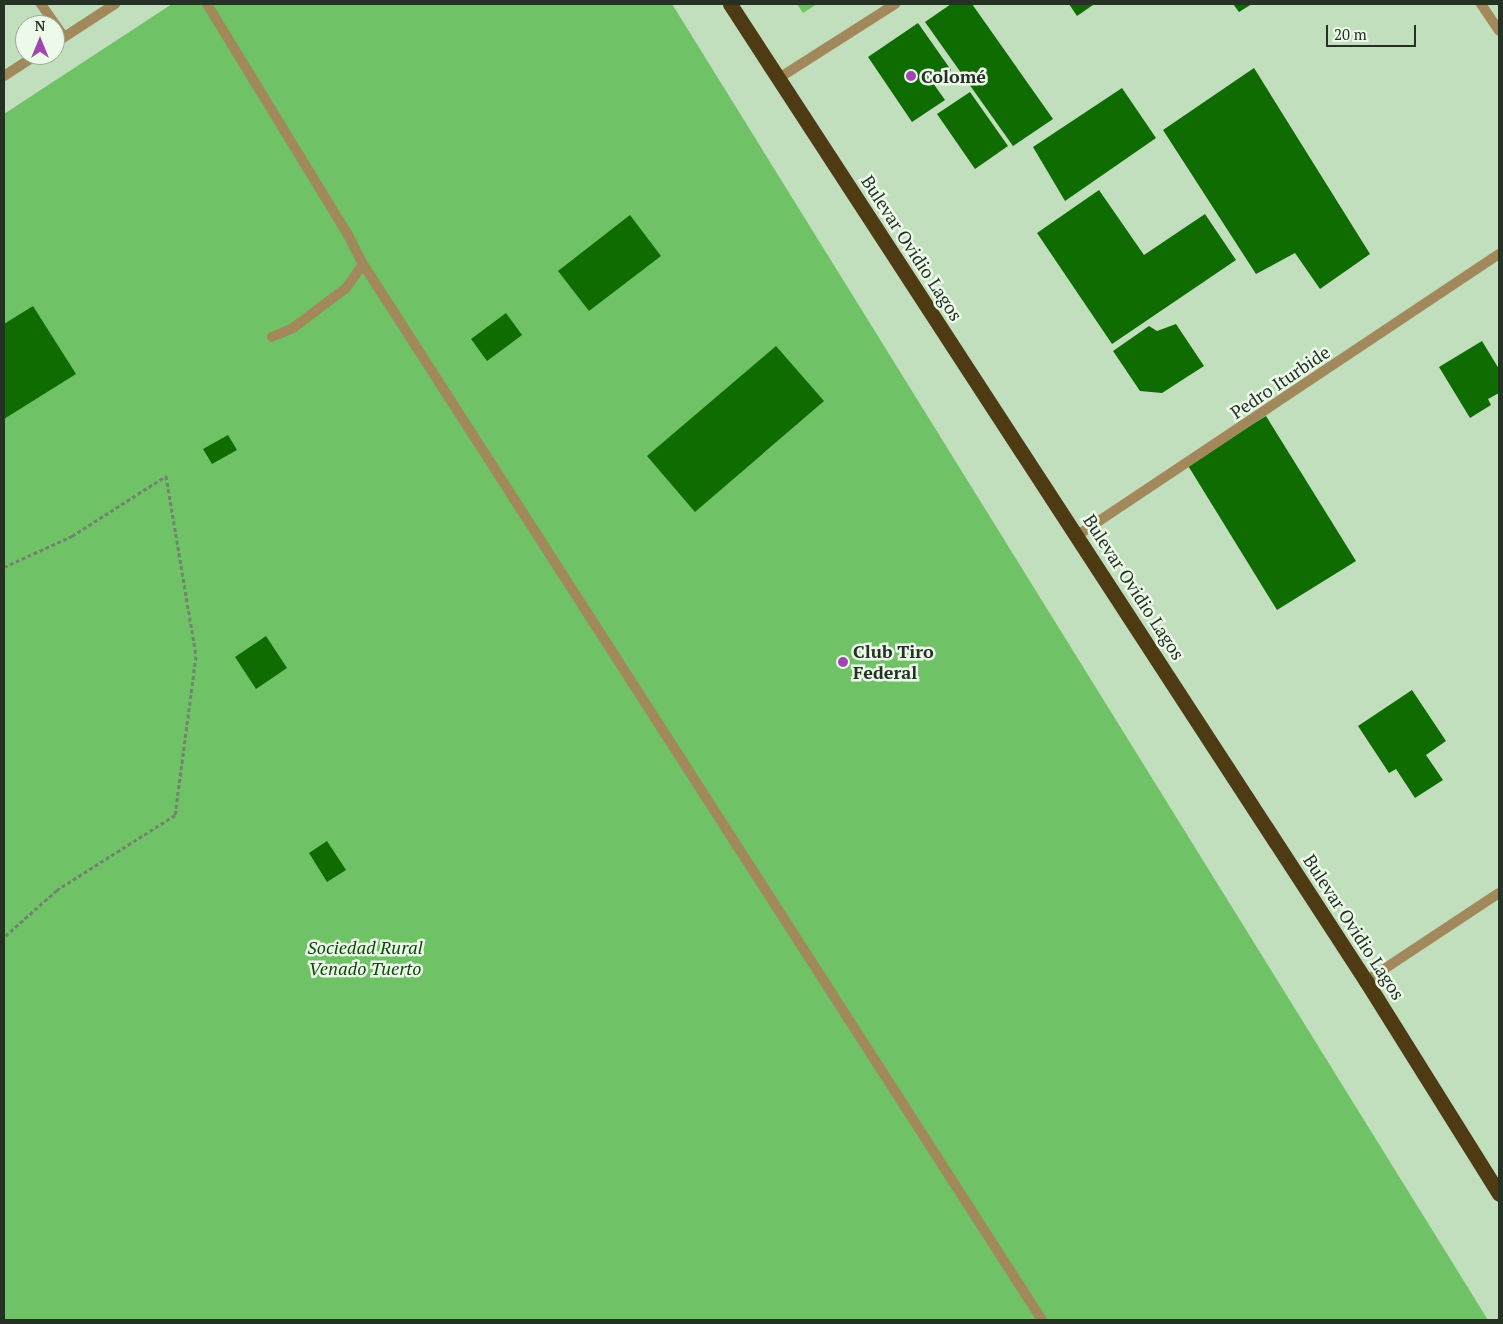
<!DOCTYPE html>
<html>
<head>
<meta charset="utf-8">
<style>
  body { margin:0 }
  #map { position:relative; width:1503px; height:1324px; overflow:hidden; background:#c1debd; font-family:"PT Serif",serif }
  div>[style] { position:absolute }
  .green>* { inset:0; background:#70c267 }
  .building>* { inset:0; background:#0e6c01 }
  .path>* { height:3px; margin-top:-1.5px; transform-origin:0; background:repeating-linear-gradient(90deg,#70846e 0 4px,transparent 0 6.5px) }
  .street>* { height:10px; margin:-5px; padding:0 5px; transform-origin:5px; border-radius:5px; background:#a2895c }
  .highway>* { height:15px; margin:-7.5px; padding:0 7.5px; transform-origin:7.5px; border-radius:7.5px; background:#4e3b13 }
  .dots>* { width:14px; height:14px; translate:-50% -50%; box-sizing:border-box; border:2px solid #ecfae9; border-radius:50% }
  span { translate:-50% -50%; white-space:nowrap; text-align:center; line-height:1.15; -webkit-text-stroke:5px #ecfae9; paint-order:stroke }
  .poi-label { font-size:18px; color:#263125; font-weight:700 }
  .left { translate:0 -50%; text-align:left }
  .street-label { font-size:18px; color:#263125 }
  .park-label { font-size:18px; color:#0e4807; font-style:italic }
  .frame { position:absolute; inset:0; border:5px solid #263125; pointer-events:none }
  .north { position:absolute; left:15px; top:15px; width:50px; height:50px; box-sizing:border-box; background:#ecfae9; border:1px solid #9daa9b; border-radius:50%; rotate:0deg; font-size:14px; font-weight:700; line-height:20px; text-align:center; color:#263125 }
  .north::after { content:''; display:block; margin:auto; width:18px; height:22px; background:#a145b0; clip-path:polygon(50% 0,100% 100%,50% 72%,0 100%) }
  .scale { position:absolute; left:1326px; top:25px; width:90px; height:22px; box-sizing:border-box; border:2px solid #263125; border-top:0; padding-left:6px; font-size:15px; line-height:18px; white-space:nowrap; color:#263125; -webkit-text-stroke:4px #ecfae9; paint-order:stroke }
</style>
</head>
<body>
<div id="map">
  <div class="green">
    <div style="clip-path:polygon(172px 4px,672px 4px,1488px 1320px,4px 1320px,4px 114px)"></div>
    <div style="clip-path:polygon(797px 4px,817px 4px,803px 13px)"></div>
  </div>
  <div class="building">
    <div style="clip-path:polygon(951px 4px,972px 4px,1053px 119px,1013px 146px,925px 22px)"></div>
    <div style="clip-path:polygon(1069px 4px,1092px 4px,1093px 5px,1077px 16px)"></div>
    <div style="clip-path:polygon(1233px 4px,1252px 4px,1239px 12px)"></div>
    <div style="clip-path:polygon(918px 23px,951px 70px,933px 83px,945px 100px,912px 122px,868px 57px)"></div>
    <div style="clip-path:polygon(1254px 68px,1370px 254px,1320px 289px,1295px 253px,1256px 274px,1163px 130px)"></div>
    <div style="clip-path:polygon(1122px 88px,1156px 138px,1065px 201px,1033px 147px)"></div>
    <div style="clip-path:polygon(970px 92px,1008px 146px,975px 169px,937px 114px)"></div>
    <div style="clip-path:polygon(1099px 190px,1144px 255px,1205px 214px,1236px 260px,1112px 344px,1037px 233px)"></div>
    <div style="clip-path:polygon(630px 215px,661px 256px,589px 311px,558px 271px)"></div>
    <div style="clip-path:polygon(33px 306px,76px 374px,4px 419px,4px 324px)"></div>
    <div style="clip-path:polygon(506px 313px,522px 335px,487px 361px,471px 339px)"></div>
    <div style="clip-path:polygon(1176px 324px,1204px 366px,1162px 393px,1140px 391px,1113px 351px,1149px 326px,1157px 331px)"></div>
    <div style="clip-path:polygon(1482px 341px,1499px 369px,1499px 393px,1488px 399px,1491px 405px,1470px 418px,1439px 367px)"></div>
    <div style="clip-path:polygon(776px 346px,824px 401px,695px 512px,647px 456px)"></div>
    <div style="clip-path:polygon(1266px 416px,1356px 561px,1277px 610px,1187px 464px)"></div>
    <div style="clip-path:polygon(228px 435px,237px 450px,212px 464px,203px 449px)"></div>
    <div style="clip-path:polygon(266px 636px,287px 668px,256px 689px,235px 657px)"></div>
    <div style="clip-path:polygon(1412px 690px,1446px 741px,1426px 755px,1443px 780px,1415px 798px,1396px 769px,1389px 773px,1358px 726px)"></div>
    <div style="clip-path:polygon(327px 841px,346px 870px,327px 882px,309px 853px)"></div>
  </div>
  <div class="path">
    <div style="left:4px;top:567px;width:75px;rotate:-24.5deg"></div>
    <div style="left:72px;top:536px;width:112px;rotate:-32.6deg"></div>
    <div style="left:166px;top:476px;width:182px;rotate:80.5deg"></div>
    <div style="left:196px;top:656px;width:160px;rotate:97.5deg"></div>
    <div style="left:175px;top:815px;width:140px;rotate:147.6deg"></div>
    <div style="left:57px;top:890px;width:71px;rotate:138.4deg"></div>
  </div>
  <div class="street">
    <div style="left:41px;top:4px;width:40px;rotate:55.1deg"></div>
    <div style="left:207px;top:4px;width:268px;rotate:58.6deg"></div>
    <div style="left:347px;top:233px;width:35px;rotate:63deg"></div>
    <div style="left:363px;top:264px;width:29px;rotate:125deg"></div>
    <div style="left:346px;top:288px;width:66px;rotate:143deg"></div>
    <div style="left:293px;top:328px;width:23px;rotate:157deg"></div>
    <div style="left:1481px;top:4px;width:32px;rotate:56deg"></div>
    <div style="left:55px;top:43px;width:72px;rotate:-33deg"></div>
    <div style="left:4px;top:76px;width:38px;rotate:-33deg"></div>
    <div style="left:779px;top:78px;width:138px;rotate:-32.5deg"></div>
    <div style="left:363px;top:264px;width:1255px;rotate:57.26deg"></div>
    <div style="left:1078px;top:535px;width:506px;rotate:-33.72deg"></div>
    <div style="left:1366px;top:981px;width:159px;rotate:-33.5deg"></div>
  </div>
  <div class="highway">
    <div style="left:730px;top:4px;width:1166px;rotate:56.94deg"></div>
    <div style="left:1366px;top:981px;width:251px;rotate:58deg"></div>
  </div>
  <div class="dots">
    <div style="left:911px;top:76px;background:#a145b0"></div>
    <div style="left:843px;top:662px;background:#a145b0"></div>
  </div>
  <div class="poi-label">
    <span class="left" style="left:921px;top:76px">Colomé</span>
    <span class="left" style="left:853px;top:662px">Club Tiro<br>Federal</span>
  </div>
  <div class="street-label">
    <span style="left:912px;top:248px;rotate:57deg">Bulevar Ovidio Lagos</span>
    <span style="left:1280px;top:382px;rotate:-34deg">Pedro Iturbide</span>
    <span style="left:1134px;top:587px;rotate:57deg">Bulevar Ovidio Lagos</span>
    <span style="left:1354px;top:927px;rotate:57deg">Bulevar Ovidio Lagos</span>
  </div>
  <div class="park-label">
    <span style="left:365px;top:958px">Sociedad Rural<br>Venado Tuerto</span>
  </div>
  <div class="frame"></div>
  <div class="north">N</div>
  <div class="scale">20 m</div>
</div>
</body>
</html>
